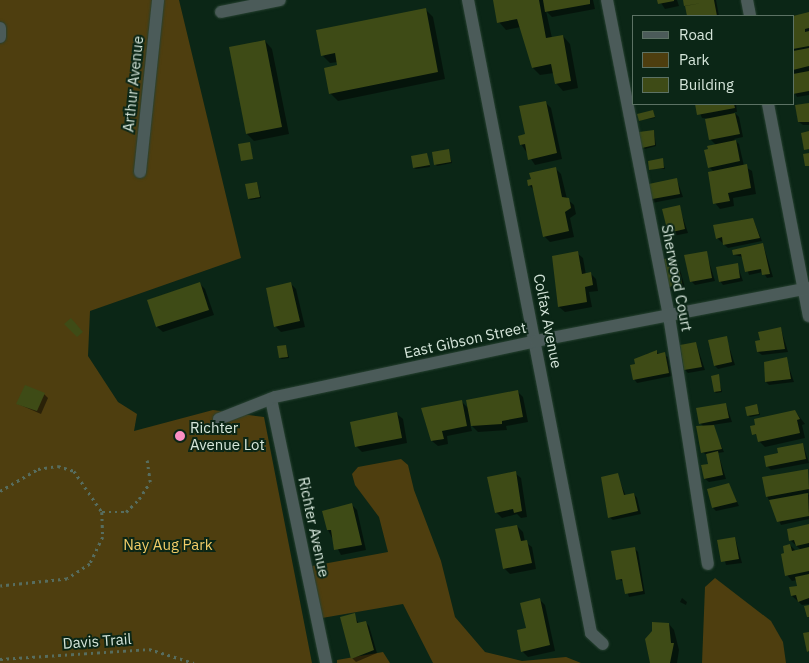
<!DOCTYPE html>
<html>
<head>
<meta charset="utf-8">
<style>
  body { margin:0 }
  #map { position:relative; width:809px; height:663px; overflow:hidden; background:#0b2616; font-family:"IBM Plex Sans",sans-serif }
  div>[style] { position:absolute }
  .green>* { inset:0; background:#4e3e0f }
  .shadow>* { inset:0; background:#0007 }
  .building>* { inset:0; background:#3e4b16 }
  .path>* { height:2.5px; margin-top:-1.25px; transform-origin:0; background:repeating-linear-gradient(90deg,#576d5f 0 2.5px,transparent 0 6.5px) }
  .roads { filter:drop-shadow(0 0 1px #274131) drop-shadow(0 0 1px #274131) }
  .minor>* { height:12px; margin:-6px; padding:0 6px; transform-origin:6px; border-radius:6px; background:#4b5b59 }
  .dots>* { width:14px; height:14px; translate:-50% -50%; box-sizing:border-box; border:2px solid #0b2616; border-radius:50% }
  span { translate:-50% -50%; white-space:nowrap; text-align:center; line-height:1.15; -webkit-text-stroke:4px #0b2616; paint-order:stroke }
  .street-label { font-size:15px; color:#d5e5da }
  .poi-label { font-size:15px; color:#d5e5da }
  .left { translate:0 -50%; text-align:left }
  .park-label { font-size:15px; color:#f2cd68 }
  .legend { position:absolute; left:632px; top:15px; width:162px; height:90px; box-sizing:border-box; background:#0b2616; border:1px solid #5c7264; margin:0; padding:6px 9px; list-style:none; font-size:15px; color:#d5e5da }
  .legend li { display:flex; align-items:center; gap:10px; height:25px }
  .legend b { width:25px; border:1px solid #5c7264 }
</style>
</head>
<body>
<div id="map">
  <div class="green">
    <div style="clip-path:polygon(0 0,179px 0,241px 258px,90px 311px,88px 356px,118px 402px,137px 414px,134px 431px,213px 410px,264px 417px,312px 663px,0 663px)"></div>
    <div style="clip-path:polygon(401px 459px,408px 465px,414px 490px,441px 561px,455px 617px,485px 652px,522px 661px,566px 657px,581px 663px,433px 663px,403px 604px,322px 618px,312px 566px,388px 552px,379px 517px,355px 485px,352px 474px,358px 467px)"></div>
    <div style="clip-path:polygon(715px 578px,771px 621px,783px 642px,786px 663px,702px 663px,705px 587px)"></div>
    <div style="clip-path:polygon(383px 652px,390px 663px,337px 663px,337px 660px)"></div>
  </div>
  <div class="shadow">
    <div style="clip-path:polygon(494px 0,593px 0,595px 9px,552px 17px,546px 11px,552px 38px,563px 36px,570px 44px,578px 88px,563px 91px,556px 83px,554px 73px,540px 75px,533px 68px,521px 27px,506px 30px,499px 22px)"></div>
    <div style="clip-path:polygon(659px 0,677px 0,679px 6px,665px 9px)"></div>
    <div style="clip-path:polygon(684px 0,716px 0,719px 16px,688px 16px)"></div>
    <div style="clip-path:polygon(425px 9px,433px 17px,445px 79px,338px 101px,330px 93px,338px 62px,330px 63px,323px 56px)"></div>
    <div style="clip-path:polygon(809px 14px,809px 95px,797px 97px,793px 90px,793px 17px)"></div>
    <div style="clip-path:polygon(265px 41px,272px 49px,289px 134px,254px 141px,247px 134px)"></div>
    <div style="clip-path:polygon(545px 102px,551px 108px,562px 159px,535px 165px,521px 144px)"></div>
    <div style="clip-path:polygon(696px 104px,736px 104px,737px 112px,734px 112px,739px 117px,743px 137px,734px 139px,739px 144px,744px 166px,752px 171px,756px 194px,733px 198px,734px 206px,720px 209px,715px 203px,714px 172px,709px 167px,716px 145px,711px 140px,712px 119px,702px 118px)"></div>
    <div style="clip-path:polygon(809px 104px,809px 125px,803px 125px,799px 122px)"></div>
    <div style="clip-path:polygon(653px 111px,655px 118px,640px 120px)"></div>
    <div style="clip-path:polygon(654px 131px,656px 146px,645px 149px,643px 147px)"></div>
    <div style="clip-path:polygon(448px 150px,452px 163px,437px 166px,435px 164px)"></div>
    <div style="clip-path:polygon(427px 154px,430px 167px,416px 169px,414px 168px)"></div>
    <div style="clip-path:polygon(662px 160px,665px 169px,651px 169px)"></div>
    <div style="clip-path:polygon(556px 169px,561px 174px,567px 199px,574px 205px,576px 214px,570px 218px,574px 237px,550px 242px,544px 236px,534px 190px,529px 185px)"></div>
    <div style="clip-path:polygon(677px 180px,683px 197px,652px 203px,648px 200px)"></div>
    <div style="clip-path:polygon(257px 183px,261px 198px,251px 200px,249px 199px)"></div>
    <div style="clip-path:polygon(679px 206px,688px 233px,673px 236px,664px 210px)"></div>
    <div style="clip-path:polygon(753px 219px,762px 241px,728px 248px,717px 238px)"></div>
    <div style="clip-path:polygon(763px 244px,773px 277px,767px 278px,763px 272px,749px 275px,743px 257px,734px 255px)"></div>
    <div style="clip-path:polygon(706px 252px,715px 281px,695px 285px,691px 281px)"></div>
    <div style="clip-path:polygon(577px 253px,583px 258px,586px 275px,591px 274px,596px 279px,598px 291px,589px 292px,592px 307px,565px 312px,559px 307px)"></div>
    <div style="clip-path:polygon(677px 258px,685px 288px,670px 291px,662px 266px)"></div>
    <div style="clip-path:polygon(737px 264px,743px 281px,723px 285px,720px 281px)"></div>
    <div style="clip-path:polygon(199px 283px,205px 289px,214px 315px,163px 332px,157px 327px,148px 300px)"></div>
    <div style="clip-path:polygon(291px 284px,296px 289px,305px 327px,281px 332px,275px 326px)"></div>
    <div style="clip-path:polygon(781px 329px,788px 352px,762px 355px,758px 352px,761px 341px)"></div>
    <div style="clip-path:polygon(726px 337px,735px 365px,718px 369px,715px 366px)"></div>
    <div style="clip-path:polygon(696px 343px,705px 370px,688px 373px,685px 370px)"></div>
    <div style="clip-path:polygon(286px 346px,289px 358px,282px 359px,280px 358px)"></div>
    <div style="clip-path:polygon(656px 352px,668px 357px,672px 376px,637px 383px,634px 379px,647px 358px,646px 354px)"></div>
    <div style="clip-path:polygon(786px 359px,794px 382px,769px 385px,766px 382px)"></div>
    <div style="clip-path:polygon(718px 376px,722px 392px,716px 393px,715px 392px)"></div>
    <div style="clip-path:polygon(518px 392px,523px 397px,528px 422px,506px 426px,507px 430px,478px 432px,470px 424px,472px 431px,447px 436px,448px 444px,438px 446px,432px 441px,462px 402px,469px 409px)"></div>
    <div style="clip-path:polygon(44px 394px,48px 398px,41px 414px,18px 404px)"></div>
    <div style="clip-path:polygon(726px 404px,732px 422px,712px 425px,724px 452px,718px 453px,726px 479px,709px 482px,705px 479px,709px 465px,707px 455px,702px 452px,704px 427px,700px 423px)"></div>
    <div style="clip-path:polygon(757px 406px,760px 415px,750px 417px,748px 415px)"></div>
    <div style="clip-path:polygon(795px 411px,805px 424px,802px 425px,805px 438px,765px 447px,759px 441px,752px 427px)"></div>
    <div style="clip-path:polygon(397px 414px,403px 419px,407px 443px,362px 452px,356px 446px)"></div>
    <div style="clip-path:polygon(803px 444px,809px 463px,771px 470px,767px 466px,779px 454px)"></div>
    <div style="clip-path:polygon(807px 471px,809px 493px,800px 494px,809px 495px,809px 519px,781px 525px,767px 496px)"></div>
    <div style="clip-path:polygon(515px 473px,521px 478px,527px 517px,521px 518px,517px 514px,502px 518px,496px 512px)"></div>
    <div style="clip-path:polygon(617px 475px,626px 496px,634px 494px,637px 498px,641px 514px,613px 520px,609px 517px)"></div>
    <div style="clip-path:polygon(729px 485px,739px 506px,716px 511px,713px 508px)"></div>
    <div style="clip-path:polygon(351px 504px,357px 510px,366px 550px,341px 555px,328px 530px)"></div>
    <div style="clip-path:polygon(517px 526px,523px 532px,525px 542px,532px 547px,536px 569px,510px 574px,504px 568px)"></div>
    <div style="clip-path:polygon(809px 526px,809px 604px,802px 605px,792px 596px,798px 587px,797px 580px,792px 581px,787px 575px,790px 545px,796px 551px,801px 550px,790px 540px)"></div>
    <div style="clip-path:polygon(735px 538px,742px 563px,726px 565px,719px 541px)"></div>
    <div style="clip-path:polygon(634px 548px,638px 552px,645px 594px,629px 597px,624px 582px,618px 579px)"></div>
    <div style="clip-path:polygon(682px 598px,687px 602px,686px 605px,680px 602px)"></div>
    <div style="clip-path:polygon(540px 600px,545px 605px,555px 651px,528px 657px,522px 651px)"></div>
    <div style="clip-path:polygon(354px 615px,359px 624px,365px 622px,369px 626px,377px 653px,356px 662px,352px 658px)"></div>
    <div style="clip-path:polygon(669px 624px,674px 630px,679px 650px,677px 663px,651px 663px,647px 639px)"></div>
  </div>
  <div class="building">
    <div style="clip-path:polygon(493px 0,539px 0,546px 38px,563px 35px,571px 81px,555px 84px,551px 64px,532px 68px,517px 19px,497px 23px)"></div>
    <div style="clip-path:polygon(543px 0,590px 0,590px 4px,545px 12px)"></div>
    <div style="clip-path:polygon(657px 0,674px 0,674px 1px,658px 4px)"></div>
    <div style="clip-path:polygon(683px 0,714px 0,717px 16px,687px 16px,685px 6px,702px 3px,684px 6px)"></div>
    <div style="clip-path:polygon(426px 8px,438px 72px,329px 94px,324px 68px,337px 65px,335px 53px,321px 56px,316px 30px)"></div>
    <div style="clip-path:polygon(809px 12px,809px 28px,805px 29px,805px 32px,809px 31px,809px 46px,793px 49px,793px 16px)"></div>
    <div style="clip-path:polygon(265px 40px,282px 127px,246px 134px,229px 47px)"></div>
    <div style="clip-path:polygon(809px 48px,809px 66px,793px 70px,793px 51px)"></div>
    <div style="clip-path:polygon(809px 71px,809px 91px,793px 94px,793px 74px)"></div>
    <div style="clip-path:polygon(546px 101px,557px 153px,528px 160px,525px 144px,520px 145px,518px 136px,525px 134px,519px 106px)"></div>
    <div style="clip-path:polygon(809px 103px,809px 122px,798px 122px,795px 105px)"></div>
    <div style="clip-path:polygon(695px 104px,734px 104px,735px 108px,697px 115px)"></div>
    <div style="clip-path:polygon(653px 110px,655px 117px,639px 121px,637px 114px)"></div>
    <div style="clip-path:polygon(735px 113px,740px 134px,709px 140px,705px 119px)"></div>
    <div style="clip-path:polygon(654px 130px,655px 145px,642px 148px,639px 132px)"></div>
    <div style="clip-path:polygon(809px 131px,809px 149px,804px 150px,801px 133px)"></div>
    <div style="clip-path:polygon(736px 140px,740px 161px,708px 168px,704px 150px,708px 149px,707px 146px)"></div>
    <div style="clip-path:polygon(250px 142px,253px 159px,241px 161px,238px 144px)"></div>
    <div style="clip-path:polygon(449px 149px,451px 162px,434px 165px,432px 152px)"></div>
    <div style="clip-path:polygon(427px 153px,430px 165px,413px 168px,411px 156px)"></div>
    <div style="clip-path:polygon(809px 153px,809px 166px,805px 166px,803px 154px)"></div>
    <div style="clip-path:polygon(663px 158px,664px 168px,649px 170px,648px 161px)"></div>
    <div style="clip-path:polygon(747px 164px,751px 188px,728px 193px,730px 201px,713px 204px,708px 172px)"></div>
    <div style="clip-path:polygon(556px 167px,562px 197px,569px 198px,571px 208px,565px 212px,569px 231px,543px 237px,532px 185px,528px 186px,527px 180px,531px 179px,529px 173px)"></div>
    <div style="clip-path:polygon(677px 178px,680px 194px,647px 200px,644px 185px)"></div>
    <div style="clip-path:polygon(257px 182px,260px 197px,248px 199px,245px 184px)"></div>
    <div style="clip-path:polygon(680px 205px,685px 229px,668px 233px,662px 209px)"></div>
    <div style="clip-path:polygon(753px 218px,760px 238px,723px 245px,722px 237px,716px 239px,713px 225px)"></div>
    <div style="clip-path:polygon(763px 243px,770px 274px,762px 275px,761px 269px,745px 272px,741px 254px,733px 255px,732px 250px)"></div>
    <div style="clip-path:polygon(578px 251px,582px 274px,591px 272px,593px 285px,585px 287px,587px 302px,558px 307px,552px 256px)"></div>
    <div style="clip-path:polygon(707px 251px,712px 278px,690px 282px,684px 255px)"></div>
    <div style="clip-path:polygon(677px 257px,682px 284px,665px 288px,664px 259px)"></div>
    <div style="clip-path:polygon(738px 263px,740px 278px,719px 282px,716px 267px)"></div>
    <div style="clip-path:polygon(200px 282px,209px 310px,156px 327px,147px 300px)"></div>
    <div style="clip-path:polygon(291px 282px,300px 321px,274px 327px,266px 288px)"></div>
    <div style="clip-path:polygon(71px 318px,83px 332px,77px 337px,64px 324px)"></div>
    <div style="clip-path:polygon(781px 327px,785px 349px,757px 352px,755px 341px,760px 340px,758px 332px)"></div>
    <div style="clip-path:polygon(727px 336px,732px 362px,714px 366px,708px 340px)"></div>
    <div style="clip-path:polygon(696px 342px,702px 367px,684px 370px,680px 345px)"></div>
    <div style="clip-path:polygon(286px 345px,288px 357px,279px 358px,277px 346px)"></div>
    <div style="clip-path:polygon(657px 350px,657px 354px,665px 352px,669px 373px,633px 380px,630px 365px,635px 364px,634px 359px)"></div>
    <div style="clip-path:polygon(787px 357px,791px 379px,765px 382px,764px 362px)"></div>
    <div style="clip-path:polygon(719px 374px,721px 391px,714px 392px,711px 376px)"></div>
    <div style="clip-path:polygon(25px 385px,45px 393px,37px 411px,16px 404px)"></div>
    <div style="clip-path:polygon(518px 390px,523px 417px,502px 421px,502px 424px,471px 426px,466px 400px)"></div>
    <div style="clip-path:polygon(462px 400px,467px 426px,442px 431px,444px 439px,431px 441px,421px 408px)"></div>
    <div style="clip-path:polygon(726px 403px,729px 418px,699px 424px,696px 408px)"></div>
    <div style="clip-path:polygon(757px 404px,759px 414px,747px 416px,745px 407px)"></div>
    <div style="clip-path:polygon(795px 410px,800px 419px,797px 420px,800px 433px,758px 442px,756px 434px,752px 435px,750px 426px,755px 425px,754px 419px)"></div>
    <div style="clip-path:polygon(397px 412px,402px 438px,355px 447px,350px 422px)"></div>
    <div style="clip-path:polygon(714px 425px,722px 449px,701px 453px,696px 426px)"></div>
    <div style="clip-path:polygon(803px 443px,806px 459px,766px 467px,764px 456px,778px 453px,777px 448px)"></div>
    <div style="clip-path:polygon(718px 451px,723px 475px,704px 479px,701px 465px,708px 464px,706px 454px)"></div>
    <div style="clip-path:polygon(808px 469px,809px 489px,766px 497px,762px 477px)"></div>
    <div style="clip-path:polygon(516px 471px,522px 511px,514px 513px,513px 509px,495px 513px,487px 477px)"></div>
    <div style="clip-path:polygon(618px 473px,624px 495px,634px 493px,638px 511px,608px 518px,601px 477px)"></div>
    <div style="clip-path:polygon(729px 483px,737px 502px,712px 508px,707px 489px)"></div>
    <div style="clip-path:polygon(808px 493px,809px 516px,777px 522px,769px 500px)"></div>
    <div style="clip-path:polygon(352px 503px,362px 545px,334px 550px,331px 530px,327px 530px,322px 511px)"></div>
    <div style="clip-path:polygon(809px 524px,809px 543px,796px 546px,794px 540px,789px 541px,787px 529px)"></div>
    <div style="clip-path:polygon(517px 525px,521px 541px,527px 540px,532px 563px,503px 569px,495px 529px)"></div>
    <div style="clip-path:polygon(735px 537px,739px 559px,721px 562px,717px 540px)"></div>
    <div style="clip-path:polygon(790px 544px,792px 551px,809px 547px,809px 571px,785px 576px,781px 554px,784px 553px,783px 546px)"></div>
    <div style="clip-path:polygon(635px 547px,643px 591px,625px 594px,622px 579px,616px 580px,611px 551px)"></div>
    <div style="clip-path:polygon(809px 574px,809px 598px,798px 602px,796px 595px,791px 596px,789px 587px,797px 586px,795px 577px)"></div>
    <div style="clip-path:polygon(540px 598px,550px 645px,521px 652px,517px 630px,526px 628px,520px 603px)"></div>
    <div style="clip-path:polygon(809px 605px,809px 617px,807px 617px,804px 606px)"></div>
    <div style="clip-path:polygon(355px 613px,357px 623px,366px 621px,374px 650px,351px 659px,340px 617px)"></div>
    <div style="clip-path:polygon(652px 622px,669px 623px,671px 643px,674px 643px,670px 663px,650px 663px,645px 639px,652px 631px)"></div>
    <div style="clip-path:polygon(809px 632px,809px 651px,807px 652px,803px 633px)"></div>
  </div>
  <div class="path">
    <div style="left:0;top:491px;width:44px;rotate:-30.1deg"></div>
    <div style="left:38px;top:469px;width:20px;rotate:-9deg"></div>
    <div style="left:58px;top:466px;width:17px;rotate:17deg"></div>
    <div style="left:74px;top:471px;width:50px;rotate:55.7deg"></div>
    <div style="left:102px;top:512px;width:25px;rotate:88deg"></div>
    <div style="left:103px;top:537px;width:30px;rotate:116deg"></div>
    <div style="left:90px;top:564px;width:27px;rotate:147deg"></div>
    <div style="left:67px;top:579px;width:67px;rotate:174deg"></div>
    <div style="left:102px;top:512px;width:24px"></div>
    <div style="left:126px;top:512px;width:18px;rotate:-45deg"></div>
    <div style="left:139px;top:499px;width:20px;rotate:-57deg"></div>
    <div style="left:150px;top:482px;width:22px;rotate:-98deg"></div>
    <div style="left:0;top:659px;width:149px;rotate:-3.8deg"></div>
    <div style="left:149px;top:649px;width:47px;rotate:17.3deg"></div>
  </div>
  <div class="roads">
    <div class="minor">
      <div style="left:468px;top:0;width:645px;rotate:79deg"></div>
      <div style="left:591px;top:633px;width:16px;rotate:43deg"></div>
      <div style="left:607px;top:0;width:322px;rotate:78.9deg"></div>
      <div style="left:669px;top:316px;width:251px;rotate:81.1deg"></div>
      <div style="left:747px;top:0;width:16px;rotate:79deg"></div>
      <div style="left:221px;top:12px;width:60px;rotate:-11.5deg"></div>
      <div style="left:0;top:28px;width:9px;rotate:90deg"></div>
      <div style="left:768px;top:104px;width:216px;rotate:79.1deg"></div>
      <div style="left:140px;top:172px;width:173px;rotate:-84deg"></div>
      <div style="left:271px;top:399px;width:270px;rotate:78.2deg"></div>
      <div style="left:219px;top:419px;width:60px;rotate:-21.4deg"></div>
      <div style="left:275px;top:397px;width:267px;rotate:-12.1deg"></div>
      <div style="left:536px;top:341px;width:278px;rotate:-11deg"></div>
    </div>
  </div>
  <div class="dots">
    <div style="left:180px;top:436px;background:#fb8fc4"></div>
  </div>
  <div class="street-label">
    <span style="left:133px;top:84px;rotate:-84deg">Arthur Avenue</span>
    <span style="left:677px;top:278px;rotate:79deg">Sherwood Court</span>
    <span style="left:548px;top:321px;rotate:79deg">Colfax Avenue</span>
    <span style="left:465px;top:340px;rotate:-12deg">East Gibson Street</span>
    <span style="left:314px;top:527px;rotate:78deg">Richter Avenue</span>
    <span style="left:97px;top:641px;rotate:-4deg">Davis Trail</span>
  </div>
  <div class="poi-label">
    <span class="left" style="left:190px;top:436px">Richter<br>Avenue Lot</span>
  </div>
  <div class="park-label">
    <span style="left:168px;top:545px">Nay Aug Park</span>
  </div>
  <ul class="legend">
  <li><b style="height:6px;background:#4b5b59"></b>Road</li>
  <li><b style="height:14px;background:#4e3e0f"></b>Park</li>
  <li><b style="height:14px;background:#3e4b16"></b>Building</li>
  </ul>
</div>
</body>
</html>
